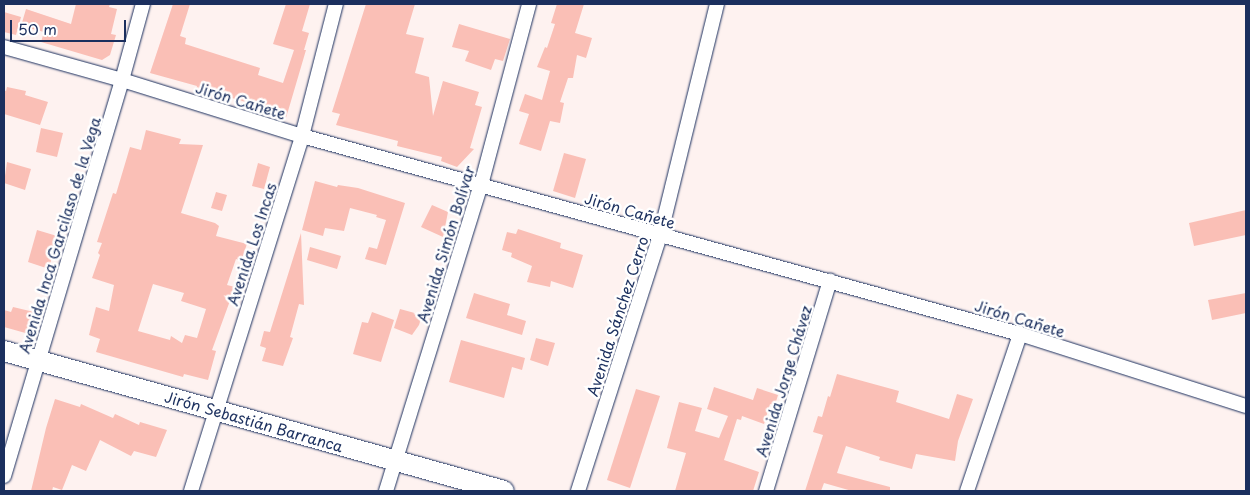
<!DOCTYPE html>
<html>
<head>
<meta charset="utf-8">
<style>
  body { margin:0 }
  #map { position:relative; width:1250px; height:495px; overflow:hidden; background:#fef2f0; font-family:"Playpen Sans",sans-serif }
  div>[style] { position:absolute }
  .building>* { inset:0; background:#fabfb6 }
  .roads { filter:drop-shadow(0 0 1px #1b2f5e) drop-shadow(0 0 1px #1b2f5e) }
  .street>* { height:14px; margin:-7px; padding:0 7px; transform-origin:7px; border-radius:7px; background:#fff }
  .secondary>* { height:20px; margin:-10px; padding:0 10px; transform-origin:10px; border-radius:10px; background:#fff }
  span { translate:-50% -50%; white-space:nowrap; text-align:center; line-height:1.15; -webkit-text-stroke:5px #fff; paint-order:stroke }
  .street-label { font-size:15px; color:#1b2f5e }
  .frame { position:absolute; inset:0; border:5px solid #1b2f5e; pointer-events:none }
  .scale { position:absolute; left:10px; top:20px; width:116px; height:22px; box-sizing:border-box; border:2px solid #1b2f5e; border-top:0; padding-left:6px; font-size:15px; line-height:18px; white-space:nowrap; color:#1b2f5e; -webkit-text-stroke:4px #fff; paint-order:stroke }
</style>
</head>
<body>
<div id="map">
  <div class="building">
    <div style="clip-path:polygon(76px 4px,110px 4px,109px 7px,117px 9px,111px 34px,116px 35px,110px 55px,102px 60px,41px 42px,44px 32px,21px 26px,26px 9px,71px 24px)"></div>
    <div style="clip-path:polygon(173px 4px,190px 4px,180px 36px,186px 38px,185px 44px,260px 68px,258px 75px,283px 83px,294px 50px,273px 44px,286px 4px,310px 4px,302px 31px,309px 33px,304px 50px,306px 50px,286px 118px,262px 110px,263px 107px,218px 94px,216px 99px,195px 93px,197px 86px,150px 73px)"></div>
    <div style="clip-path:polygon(366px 4px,415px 4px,406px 34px,424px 38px,415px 73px,429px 77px,433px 116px,443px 81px,479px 92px,475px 105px,482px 107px,470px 148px,474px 149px,457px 167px,441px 161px,442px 157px,397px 146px,398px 141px,336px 125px,340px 114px,332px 112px)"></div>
    <div style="clip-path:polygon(557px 4px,584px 4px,575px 33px,592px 38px,586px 58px,577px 55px,573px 78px,568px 78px,560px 102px,564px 103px,560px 123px,550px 121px,541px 151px,519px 144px,529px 114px,519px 111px,525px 94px,542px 100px,550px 71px,537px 67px,545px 47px,547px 48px,555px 24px,551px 23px)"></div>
    <div style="clip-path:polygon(4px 12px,21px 17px,16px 35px,4px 32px)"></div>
    <div style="clip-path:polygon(459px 24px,510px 39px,503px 61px,495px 59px,491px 70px,465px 61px,469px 51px,452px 47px)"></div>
    <div style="clip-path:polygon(7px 87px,26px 91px,25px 95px,48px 102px,40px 125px,4px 114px,4px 90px,6px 91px)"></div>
    <div style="clip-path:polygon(41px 128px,63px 133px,57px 157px,36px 152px)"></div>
    <div style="clip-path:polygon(evenodd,146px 130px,181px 139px,179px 144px,203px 145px,181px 213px,215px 223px,219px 226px,216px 236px,247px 244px,241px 261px,236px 259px,227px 285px,235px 287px,212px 350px,216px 351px,208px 380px,184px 374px,183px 377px,96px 352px,100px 339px,89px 335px,96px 307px,109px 311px,114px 285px,92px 278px,100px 255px,98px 253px,102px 243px,97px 242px,113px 193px,116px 194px,130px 147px,141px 150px,146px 130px,153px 284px,184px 293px,181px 301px,206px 309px,197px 338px,185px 335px,182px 343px,171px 336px,170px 340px,138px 331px,153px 284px)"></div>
    <div style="clip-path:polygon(564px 153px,586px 159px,575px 198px,553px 191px)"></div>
    <div style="clip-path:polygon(7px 162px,31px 169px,25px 190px,4px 183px)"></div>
    <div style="clip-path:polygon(258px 163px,270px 167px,264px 189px,252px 186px)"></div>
    <div style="clip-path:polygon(315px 181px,337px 187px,338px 185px,358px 188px,405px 203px,386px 265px,365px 259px,369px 247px,377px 249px,386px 220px,376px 217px,377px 215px,350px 208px,344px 231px,325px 228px,323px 236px,302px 230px)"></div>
    <div style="clip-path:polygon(216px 192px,227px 195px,222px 211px,211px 208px)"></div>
    <div style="clip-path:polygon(432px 205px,448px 212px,443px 237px,421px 227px)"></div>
    <div style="clip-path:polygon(1246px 210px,1246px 235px,1194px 246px,1189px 223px)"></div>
    <div style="clip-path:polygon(518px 229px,561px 243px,560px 248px,583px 255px,573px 288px,551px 281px,550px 287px,527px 282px,532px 266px,511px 257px,512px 253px,502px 250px,507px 232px,516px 234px)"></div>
    <div style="clip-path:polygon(37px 230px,57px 236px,49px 269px,28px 262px)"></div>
    <div style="clip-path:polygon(301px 233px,304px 305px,299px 304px,290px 337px,293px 338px,283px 366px,262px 361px,266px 348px,260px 346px,264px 331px,270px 332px)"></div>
    <div style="clip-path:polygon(310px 247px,341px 256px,337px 269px,307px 260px)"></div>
    <div style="clip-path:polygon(474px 293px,510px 304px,507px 315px,526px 321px,522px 335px,466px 318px)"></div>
    <div style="clip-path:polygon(1246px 293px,1246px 313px,1212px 320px,1208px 300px)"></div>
    <div style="clip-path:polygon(13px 307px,34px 312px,29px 334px,4px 327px,4px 310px,11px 312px)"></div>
    <div style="clip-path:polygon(400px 309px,422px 315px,419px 325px,412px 335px,394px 328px)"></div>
    <div style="clip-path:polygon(372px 312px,394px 320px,381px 362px,353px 354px,362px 322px,368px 323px)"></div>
    <div style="clip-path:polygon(536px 338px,555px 343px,548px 366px,530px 360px)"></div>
    <div style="clip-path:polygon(461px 340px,525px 358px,522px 370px,512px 367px,504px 398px,449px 382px)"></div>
    <div style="clip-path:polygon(837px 374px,899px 391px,896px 402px,949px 419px,957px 394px,973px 399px,958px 441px,955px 461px,916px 454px,912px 469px,879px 460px,880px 457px,846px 446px,837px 473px,890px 487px,890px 491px,852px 491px,824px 483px,821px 491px,805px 491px,823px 435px,813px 432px,818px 416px,822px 417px,828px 396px,830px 397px)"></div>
    <div style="clip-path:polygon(714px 387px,753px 400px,757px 388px,778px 395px,775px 405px,770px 404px,764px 424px,742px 416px,741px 420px,737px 419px,724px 460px,759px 472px,753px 491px,675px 491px,686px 453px,667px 448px,679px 402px,702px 408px,695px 431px,719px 438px,728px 416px,707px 409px)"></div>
    <div style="clip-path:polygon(636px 389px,660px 396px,630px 488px,607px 480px)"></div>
    <div style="clip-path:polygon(55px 399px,80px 407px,81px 404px,113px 418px,115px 414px,139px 425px,140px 422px,167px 430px,156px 457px,134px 451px,131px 456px,100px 440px,86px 471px,72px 465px,62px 490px,53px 487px,52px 491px,31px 491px,46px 428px)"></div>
  </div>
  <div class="roads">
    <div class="street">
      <div style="left:4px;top:47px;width:123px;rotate:15.6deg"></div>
      <div style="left:122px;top:80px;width:189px;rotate:17.3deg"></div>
      <div style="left:302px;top:136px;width:745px;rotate:15.42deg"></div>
      <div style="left:1020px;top:334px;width:237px;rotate:17.7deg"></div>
      <div style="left:4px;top:476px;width:413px;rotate:-73.4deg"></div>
      <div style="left:122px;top:80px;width:79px;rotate:-74.6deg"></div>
      <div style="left:191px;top:491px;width:372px;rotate:-72.6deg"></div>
      <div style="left:302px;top:136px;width:136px;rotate:-75.6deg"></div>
      <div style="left:386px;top:491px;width:320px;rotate:-72.8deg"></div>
      <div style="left:481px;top:185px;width:187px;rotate:-75.1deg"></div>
      <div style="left:578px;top:491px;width:268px;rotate:-72.2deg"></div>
      <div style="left:660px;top:236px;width:239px;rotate:-76.2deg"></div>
      <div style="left:766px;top:491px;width:220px;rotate:-73.1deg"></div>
      <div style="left:967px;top:491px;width:166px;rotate:-71.3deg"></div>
    </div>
    <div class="secondary">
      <div style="left:4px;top:351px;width:519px;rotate:15.64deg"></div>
    </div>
  </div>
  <div class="street-label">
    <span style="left:241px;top:100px;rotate:17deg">Jirón Cañete</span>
    <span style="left:630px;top:210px;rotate:16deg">Jirón Cañete</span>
    <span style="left:59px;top:235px;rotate:-73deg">Avenida Inca Garcilaso de la Vega</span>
    <span style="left:251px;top:244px;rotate:-72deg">Avenida Los Incas</span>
    <span style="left:445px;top:244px;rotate:-73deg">Avenida Simón Bolívar</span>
    <span style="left:617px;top:316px;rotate:-72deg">Avenida Sánchez Cerro</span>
    <span style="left:1020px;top:318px;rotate:17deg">Jirón Cañete</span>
    <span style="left:783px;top:381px;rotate:-73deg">Avenida Jorge Chávez</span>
    <span style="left:254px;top:421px;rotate:16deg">Jirón Sebastián Barranca</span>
  </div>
  <div class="frame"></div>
  <div class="scale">50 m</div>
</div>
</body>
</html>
